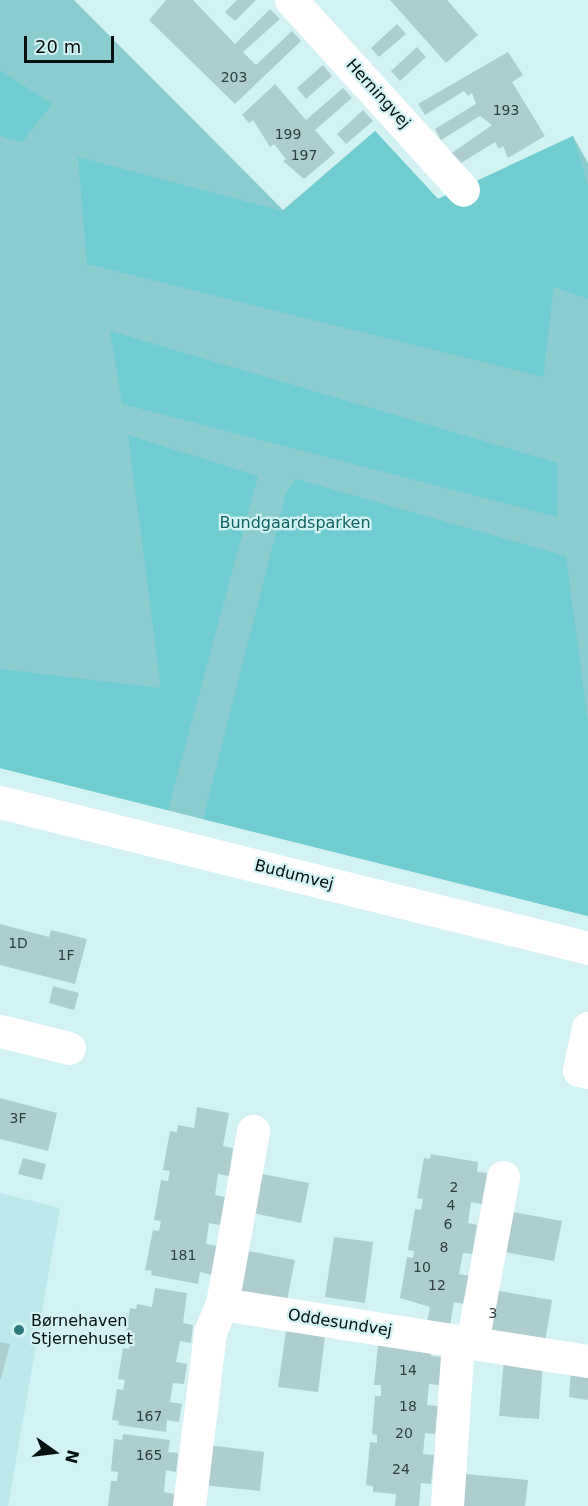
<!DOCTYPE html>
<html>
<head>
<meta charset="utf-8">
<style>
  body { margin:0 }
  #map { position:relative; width:588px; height:1506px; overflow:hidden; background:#d2f2f3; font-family:"DejaVu Sans",sans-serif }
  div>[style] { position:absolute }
  .built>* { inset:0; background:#bee8ea }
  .green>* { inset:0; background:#8bccce }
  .forest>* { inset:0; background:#6fcdd1 }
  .building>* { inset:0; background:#aecdce }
  .minor>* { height:33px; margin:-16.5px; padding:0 16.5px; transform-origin:16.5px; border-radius:16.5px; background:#fff }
  .dots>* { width:16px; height:16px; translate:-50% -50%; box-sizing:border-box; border:3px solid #d2f2f3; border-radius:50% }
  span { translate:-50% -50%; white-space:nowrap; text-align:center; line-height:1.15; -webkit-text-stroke:4.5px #d2f2f3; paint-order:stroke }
  .number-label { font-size:14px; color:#2f3f40 }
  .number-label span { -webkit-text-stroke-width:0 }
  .street-label { font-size:16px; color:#051010 }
  .park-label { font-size:16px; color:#106164 }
  .poi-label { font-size:16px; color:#051010 }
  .left { translate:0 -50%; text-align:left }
  .north { position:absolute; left:24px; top:1422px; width:60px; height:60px; -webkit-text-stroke:4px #d2f2f3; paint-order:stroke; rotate:104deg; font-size:16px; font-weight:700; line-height:24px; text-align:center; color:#051010 }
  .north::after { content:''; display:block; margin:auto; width:21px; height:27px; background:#051010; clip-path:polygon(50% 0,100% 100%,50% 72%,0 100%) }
  .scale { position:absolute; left:24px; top:36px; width:90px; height:27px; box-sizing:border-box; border:3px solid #051010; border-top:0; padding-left:8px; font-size:18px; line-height:21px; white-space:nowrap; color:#051010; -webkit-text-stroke:4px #d2f2f3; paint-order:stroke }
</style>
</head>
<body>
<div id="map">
  <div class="built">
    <div style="clip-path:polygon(0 1193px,60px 1208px,8px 1506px,0 1506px)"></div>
  </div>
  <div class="green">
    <div style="clip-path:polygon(0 0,74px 0,283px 210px,375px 131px,438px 199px,573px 136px,588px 163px,588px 916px,0 768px)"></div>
  </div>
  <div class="forest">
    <div style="clip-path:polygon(0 70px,52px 104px,22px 142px,0 136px)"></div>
    <div style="clip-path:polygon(375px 131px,438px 199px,573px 136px,588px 186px,588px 299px,554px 287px,543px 377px,87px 264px,78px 157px,283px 211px)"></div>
    <div style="clip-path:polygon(110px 331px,558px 463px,557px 517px,122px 404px)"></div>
    <div style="clip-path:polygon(128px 435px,258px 476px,168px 810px,0 768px,0 669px,161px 688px)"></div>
    <div style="clip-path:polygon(296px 479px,566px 556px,588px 723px,588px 916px,203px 819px,286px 493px)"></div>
  </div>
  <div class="building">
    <div style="clip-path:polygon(166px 0,193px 0,235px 44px,270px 9px,280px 19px,243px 52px,256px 65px,292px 31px,301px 41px,235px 104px,149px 20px)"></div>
    <div style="clip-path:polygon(237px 0,256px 0,235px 21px,225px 12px)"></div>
    <div style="clip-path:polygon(390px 0,447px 0,478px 35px,446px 63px)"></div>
    <div style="clip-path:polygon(397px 24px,406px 34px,379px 57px,371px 48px)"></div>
    <div style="clip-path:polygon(417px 47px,426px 57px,400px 81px,391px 71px)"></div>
    <div style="clip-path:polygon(508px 52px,523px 75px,512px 82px,545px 136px,508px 158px,503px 146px,499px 149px,495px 142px,456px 166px,449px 155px,492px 125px,480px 116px,441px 140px,435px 129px,476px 104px,472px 93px,468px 96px,464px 91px,425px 115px,418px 104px)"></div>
    <div style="clip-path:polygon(323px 65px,332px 76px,306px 99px,297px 88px)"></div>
    <div style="clip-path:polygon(275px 84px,306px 120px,343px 88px,352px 98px,315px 130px,335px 153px,304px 179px,283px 161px,286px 159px,274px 144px,270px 147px,253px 120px,249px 123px,242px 115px)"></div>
    <div style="clip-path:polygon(363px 110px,373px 121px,346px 144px,337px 134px)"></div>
    <div style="clip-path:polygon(0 924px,49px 937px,51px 930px,87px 939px,75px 984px,0 965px)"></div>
    <div style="clip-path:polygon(53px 986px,79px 993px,74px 1010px,49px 1003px)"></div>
    <div style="clip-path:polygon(0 1098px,57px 1113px,48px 1151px,0 1139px)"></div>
    <div style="clip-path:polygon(197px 1107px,229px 1113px,223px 1146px,233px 1148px,229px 1176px,218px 1174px,215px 1195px,225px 1197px,220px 1225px,209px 1223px,206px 1244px,217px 1246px,212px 1275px,200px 1272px,198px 1284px,151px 1275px,152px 1271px,145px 1270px,153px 1230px,159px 1231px,161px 1221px,154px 1220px,161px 1180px,168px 1181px,170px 1171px,163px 1170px,170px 1131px,177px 1132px,178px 1125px,194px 1128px)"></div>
    <div style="clip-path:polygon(431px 1154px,478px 1162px,477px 1172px,487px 1173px,482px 1204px,471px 1202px,468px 1223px,477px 1225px,472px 1254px,463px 1253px,459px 1274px,471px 1276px,466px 1304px,454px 1302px,450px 1326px,427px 1322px,430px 1307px,400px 1298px,407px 1257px,413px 1258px,414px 1251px,408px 1250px,415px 1209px,421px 1210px,423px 1199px,417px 1198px,424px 1158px,430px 1159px)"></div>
    <div style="clip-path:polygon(23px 1158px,46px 1164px,42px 1180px,18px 1174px)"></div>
    <div style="clip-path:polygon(251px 1172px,309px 1183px,301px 1223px,243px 1211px)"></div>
    <div style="clip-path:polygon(506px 1211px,562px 1221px,554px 1261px,499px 1251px)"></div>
    <div style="clip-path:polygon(334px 1237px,373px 1242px,365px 1303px,325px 1297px)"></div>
    <div style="clip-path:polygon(238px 1249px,295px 1260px,287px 1300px,231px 1290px)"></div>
    <div style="clip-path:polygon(155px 1288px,187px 1293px,183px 1323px,193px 1325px,191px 1343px,180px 1341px,176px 1362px,187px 1364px,184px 1384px,173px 1383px,170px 1402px,182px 1404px,179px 1422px,167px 1420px,166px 1432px,118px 1425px,119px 1421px,112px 1420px,117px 1389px,123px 1390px,125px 1380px,118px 1379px,123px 1348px,129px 1349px,131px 1340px,125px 1339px,130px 1308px,136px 1309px,137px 1304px,152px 1307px)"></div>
    <div style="clip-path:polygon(488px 1289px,552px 1300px,545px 1341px,481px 1330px)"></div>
    <div style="clip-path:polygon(286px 1331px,325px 1336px,318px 1392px,278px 1387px)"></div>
    <div style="clip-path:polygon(385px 1339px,432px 1343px,431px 1356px,442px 1357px,439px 1385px,429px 1384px,427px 1405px,438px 1406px,435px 1434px,425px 1433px,423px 1454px,434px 1455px,431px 1484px,421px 1483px,419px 1506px,395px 1506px,396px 1494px,373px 1492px,373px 1486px,366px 1485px,370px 1442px,377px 1443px,377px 1435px,372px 1434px,375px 1396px,381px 1396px,381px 1385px,374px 1385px,378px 1346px,385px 1346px)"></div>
    <div style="clip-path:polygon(0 1342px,10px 1344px,1px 1379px,0 1379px)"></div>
    <div style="clip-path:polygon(504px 1359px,543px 1363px,539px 1419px,499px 1416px)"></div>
    <div style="clip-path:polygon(571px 1370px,588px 1370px,588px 1400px,569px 1397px)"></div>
    <div style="clip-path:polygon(123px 1434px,170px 1440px,168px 1452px,178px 1453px,176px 1472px,166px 1470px,164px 1492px,174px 1494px,173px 1506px,108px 1506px,111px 1481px,117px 1481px,118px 1472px,111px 1471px,114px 1439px,122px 1440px)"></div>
    <div style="clip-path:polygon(208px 1445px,264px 1452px,260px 1491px,203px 1485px)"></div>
    <div style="clip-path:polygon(466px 1474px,528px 1480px,525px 1506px,463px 1506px)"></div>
  </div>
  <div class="minor">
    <div style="left:291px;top:0;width:256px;rotate:47.8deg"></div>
    <div style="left:0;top:802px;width:606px;rotate:13.94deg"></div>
    <div style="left:588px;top:1028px;width:43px;rotate:102.1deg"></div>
    <div style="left:579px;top:1070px;width:9px;rotate:13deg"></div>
    <div style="left:0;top:1031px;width:71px;rotate:13.8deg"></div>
    <div style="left:222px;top:1304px;width:239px;rotate:8.9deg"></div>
    <div style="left:472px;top:1343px;width:117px;rotate:8.8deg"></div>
    <div style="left:189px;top:1506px;width:175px;rotate:-83.1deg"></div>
    <div style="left:210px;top:1332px;width:30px;rotate:-67deg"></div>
    <div style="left:222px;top:1304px;width:176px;rotate:-79.8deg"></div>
    <div style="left:447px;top:1506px;width:165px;rotate:-86.2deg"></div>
    <div style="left:458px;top:1341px;width:14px;rotate:8deg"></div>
    <div style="left:472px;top:1343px;width:169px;rotate:-79.4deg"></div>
  </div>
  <div class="dots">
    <div style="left:19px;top:1330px;background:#2e777a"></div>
  </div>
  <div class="number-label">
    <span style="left:234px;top:77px">203</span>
    <span style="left:506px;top:110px">193</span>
    <span style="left:288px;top:134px">199</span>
    <span style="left:304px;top:155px">197</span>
    <span style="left:18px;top:943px">1D</span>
    <span style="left:66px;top:955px">1F</span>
    <span style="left:18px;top:1118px">3F</span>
    <span style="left:454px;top:1187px">2</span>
    <span style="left:451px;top:1205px">4</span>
    <span style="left:448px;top:1224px">6</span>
    <span style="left:444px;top:1247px">8</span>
    <span style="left:183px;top:1255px">181</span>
    <span style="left:422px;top:1267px">10</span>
    <span style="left:437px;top:1285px">12</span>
    <span style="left:493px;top:1313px">3</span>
    <span style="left:408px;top:1370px">14</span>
    <span style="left:408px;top:1406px">18</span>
    <span style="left:149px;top:1416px">167</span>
    <span style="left:404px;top:1433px">20</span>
    <span style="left:149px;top:1455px">165</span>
    <span style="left:401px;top:1469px">24</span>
  </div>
  <div class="street-label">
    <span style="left:378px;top:94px;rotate:48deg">Herningvej</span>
    <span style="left:294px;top:875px;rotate:14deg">Budumvej</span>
    <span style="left:340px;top:1323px;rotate:9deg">Oddesundvej</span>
  </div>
  <div class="park-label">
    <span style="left:295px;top:523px">Bundgaardsparken</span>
  </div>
  <div class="poi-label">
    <span class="left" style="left:31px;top:1330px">Børnehaven<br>Stjernehuset</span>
  </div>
  <div class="north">N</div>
  <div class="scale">20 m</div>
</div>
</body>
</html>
